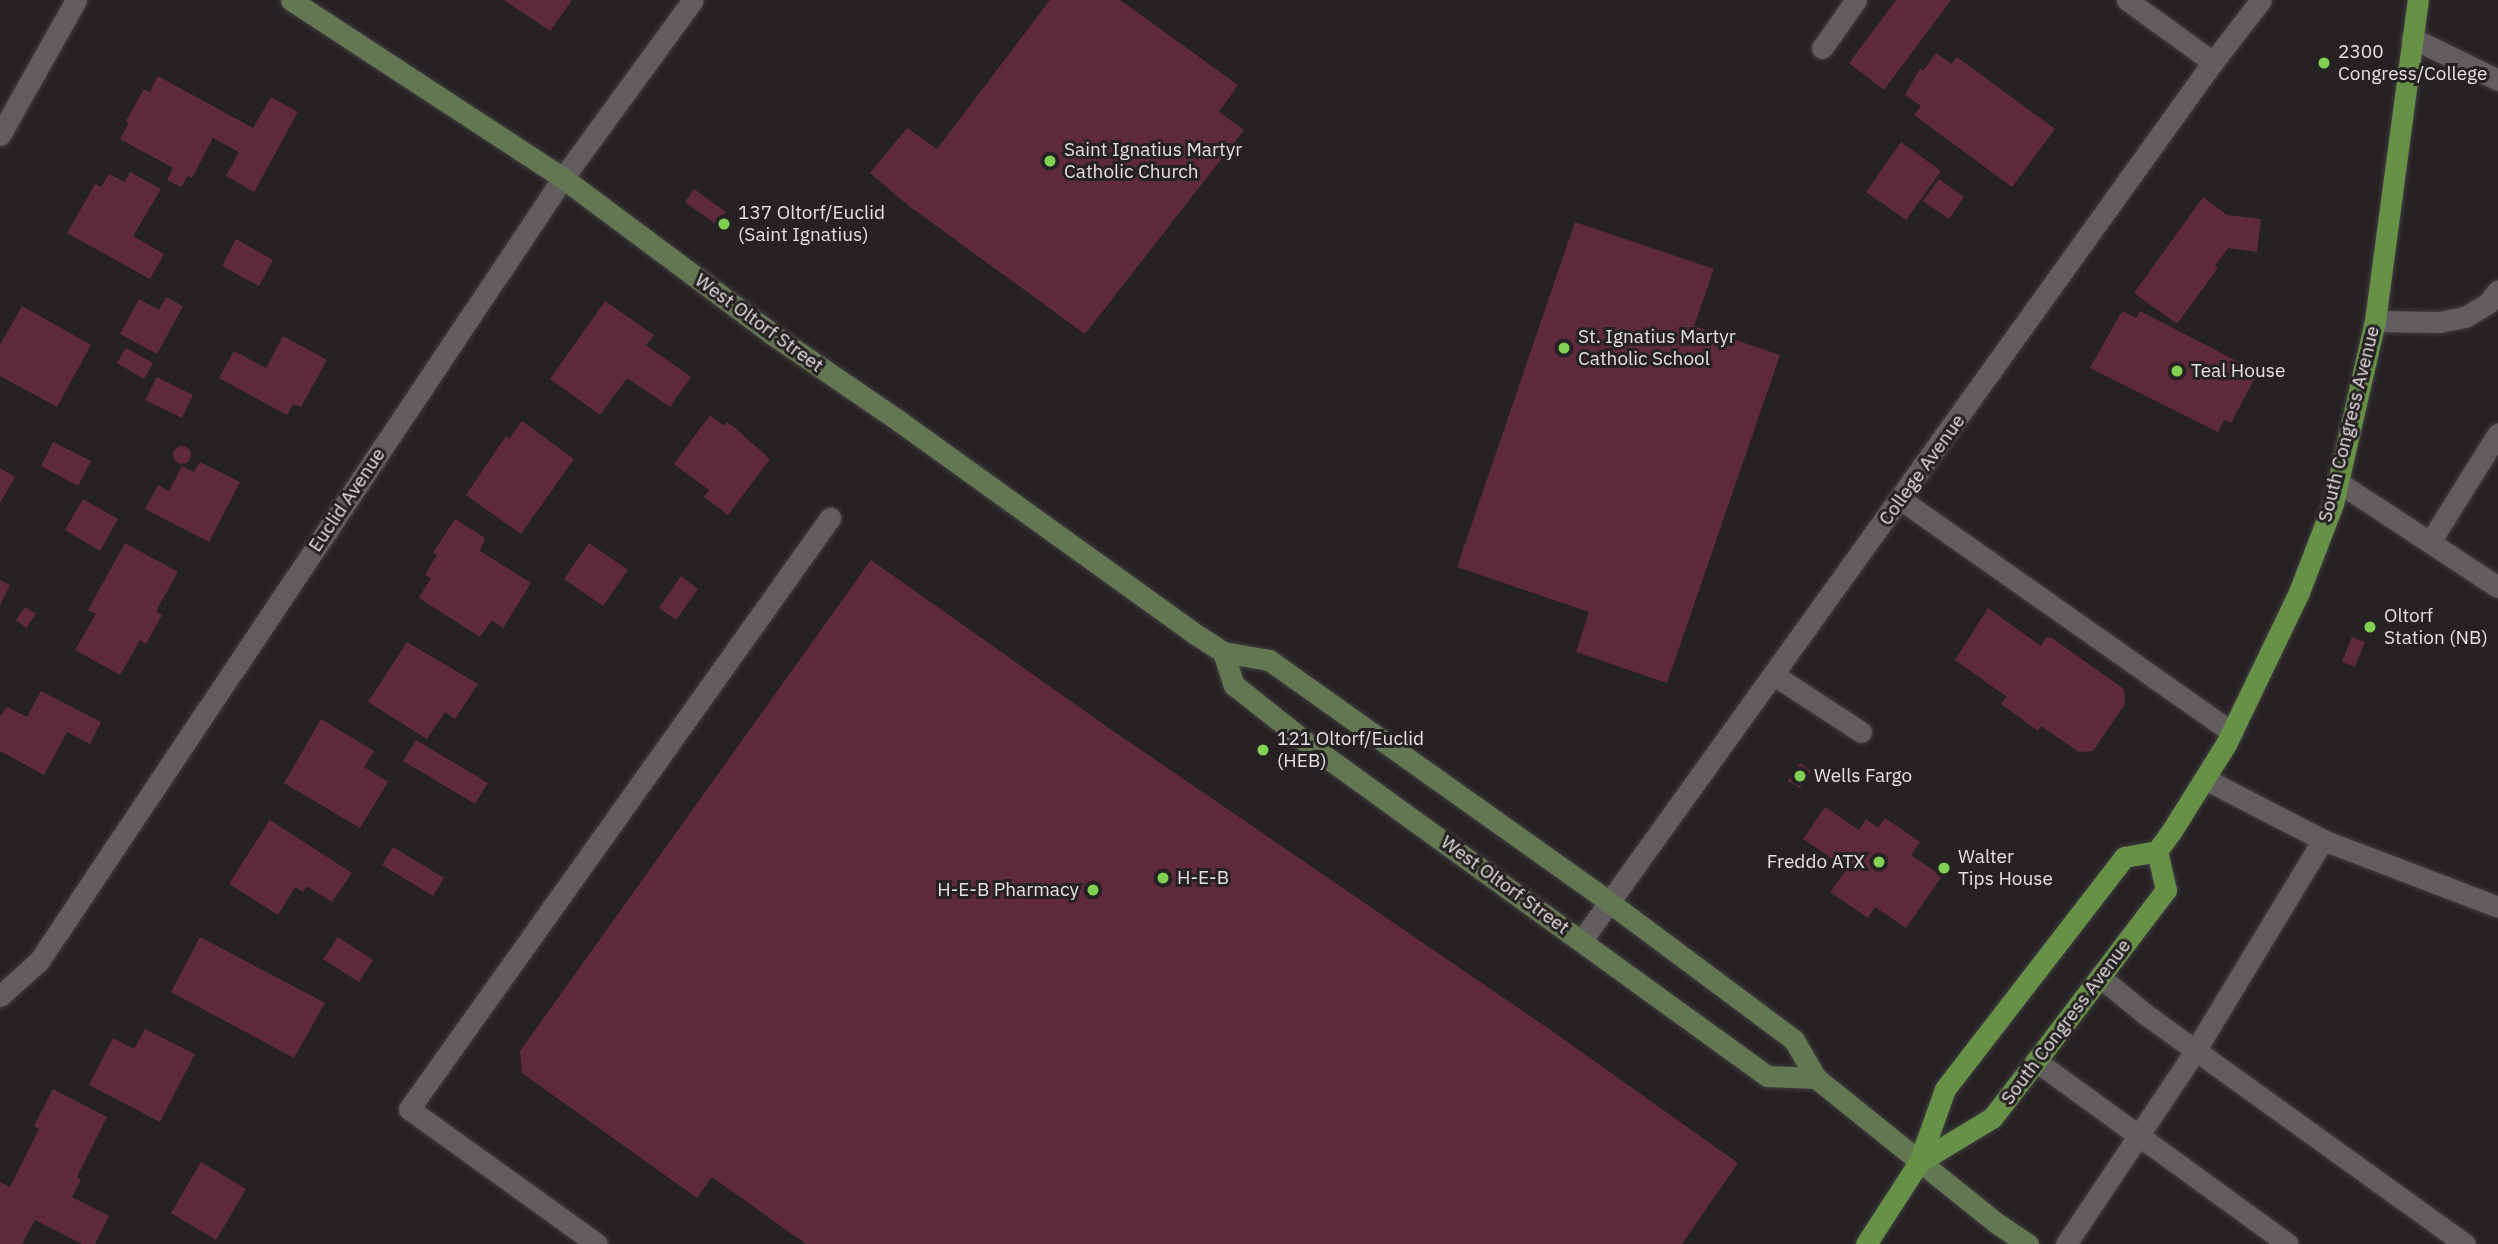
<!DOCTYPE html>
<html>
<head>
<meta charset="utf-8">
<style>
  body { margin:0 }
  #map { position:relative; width:2498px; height:1244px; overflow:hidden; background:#262223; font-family:"IBM Plex Sans",sans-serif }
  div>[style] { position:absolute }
  .building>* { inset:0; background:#5f2a3e }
  .round { border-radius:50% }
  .roads { filter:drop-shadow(0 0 2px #423e40) drop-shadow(0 0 2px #423e40) }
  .lane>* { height:21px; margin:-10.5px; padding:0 10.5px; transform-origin:10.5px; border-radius:10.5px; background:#625d5e }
  .street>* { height:21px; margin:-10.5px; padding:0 10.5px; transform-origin:10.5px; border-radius:10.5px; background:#625d5e }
  .secondary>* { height:21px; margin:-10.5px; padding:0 10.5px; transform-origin:10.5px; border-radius:10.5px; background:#647753 }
  .primary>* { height:21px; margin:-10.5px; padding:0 10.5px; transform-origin:10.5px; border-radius:10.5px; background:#669147 }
  .dots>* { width:19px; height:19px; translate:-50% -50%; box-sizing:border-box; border:4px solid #262223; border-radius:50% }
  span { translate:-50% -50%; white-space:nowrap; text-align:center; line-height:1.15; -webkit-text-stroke:6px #262223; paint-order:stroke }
  .poi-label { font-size:19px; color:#e4e1e2 }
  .left { translate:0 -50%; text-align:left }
  .right { translate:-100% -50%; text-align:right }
  .street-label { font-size:19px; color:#e4e1e2 }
</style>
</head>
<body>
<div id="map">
  <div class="building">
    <div style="clip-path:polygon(504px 0,572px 0,550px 31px)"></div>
    <div style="clip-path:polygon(1050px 0,1120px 0,1238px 85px,1219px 112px,1244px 130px,1085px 334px,909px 206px,870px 173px,907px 128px,937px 149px)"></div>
    <div style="clip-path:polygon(1896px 0,1951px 0,1884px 90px,1849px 63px)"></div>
    <div style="clip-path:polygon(1936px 53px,1952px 64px,1957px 57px,2055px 129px,2012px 187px,1914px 115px,1921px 106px,1905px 95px,1920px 68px,1923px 71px)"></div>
    <div style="clip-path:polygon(158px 76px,253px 128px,271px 97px,298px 112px,254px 192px,226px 176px,239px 152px,213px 138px,192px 178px,188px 176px,181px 187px,167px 180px,173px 168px,120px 139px,129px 123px,126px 121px,144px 89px,150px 92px)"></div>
    <div style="clip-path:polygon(1901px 142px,1941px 171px,1906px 220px,1866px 192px)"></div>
    <div style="clip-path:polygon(130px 172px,161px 189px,133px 236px,164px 254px,150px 279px,67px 233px,95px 184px,101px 187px,109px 174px,125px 182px)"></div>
    <div style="clip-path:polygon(1939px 179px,1964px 197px,1949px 219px,1923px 201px)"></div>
    <div style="clip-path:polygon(694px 189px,726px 212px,717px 225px,685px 202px)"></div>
    <div style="clip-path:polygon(2203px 197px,2227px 215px,2261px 219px,2257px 252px,2228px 248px,2215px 266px,2218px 268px,2177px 324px,2134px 293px)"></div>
    <div style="clip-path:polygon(1575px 222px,1714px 269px,1694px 326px,1780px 355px,1667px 683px,1576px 652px,1589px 612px,1457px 567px)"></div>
    <div style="clip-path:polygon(236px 239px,273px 260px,259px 286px,222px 266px)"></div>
    <div style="clip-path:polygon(166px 297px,183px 306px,157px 354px,120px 334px,139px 299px,159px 310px)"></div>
    <div style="clip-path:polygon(605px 301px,654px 335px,646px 345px,691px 377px,670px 407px,627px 378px,600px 415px,550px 379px)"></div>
    <div style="clip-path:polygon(22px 306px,91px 345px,57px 407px,0 376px,0 345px)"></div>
    <div style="clip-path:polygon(2122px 311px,2137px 318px,2140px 311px,2258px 372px,2231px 423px,2224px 420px,2218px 432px,2090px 368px)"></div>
    <div style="clip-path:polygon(283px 336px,327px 360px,301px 407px,293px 404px,287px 415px,219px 378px,234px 351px,266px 368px)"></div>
    <div style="clip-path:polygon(126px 348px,153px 363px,144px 379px,117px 363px)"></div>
    <div style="clip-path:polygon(157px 377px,193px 395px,182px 418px,145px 400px)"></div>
    <div style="clip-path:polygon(710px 415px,724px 426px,727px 422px,735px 428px,770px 459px,728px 515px,704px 497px,709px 490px,674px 464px)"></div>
    <div style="clip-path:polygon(522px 421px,574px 459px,521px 534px,466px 495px,506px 436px,509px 439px)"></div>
    <div style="clip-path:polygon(53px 442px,91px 461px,78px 486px,41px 466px)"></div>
    <div class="round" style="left:173px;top:446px;width:18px;height:18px"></div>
    <div style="clip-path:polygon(200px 462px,240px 482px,209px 542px,145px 509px,158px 485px,169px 491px,182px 466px,194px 472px)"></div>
    <div style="clip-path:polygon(0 468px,15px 477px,0 503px)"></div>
    <div style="clip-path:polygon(83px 499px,118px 519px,100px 551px,65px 530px)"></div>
    <div style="clip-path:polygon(455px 519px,485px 538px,480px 551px,531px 583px,503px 628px,492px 620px,480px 637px,419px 598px,431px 578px,425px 575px,437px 555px,433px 553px)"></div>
    <div style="clip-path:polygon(125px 543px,178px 572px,156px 611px,162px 615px,146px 644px,140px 640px,120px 675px,75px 650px,96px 614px,88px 610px)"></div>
    <div style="clip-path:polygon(589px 543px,628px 570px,603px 606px,564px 579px)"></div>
    <div style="clip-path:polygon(871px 560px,1106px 726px,1552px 1031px,1738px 1163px,1682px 1244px,806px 1244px,712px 1177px,697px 1198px,522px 1073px,520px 1051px)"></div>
    <div style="clip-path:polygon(681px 576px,698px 589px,676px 620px,659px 608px)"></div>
    <div style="clip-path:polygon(0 580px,10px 585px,0 605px)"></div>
    <div style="clip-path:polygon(25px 607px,36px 614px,26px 628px,16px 620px)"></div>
    <div style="clip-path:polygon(1988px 608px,2041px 646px,2046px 637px,2052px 638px,2124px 689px,2125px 704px,2093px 751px,2079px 752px,2041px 726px,2038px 731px,2001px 704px,2007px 697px,1955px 660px)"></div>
    <div style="clip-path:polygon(2352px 637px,2365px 642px,2355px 667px,2342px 662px)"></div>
    <div style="clip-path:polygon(407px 642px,478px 684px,455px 719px,445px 712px,427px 739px,368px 702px)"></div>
    <div style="clip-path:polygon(41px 691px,101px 722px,90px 744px,67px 732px,44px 775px,0 751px,0 716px,7px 707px,27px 717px)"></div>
    <div style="clip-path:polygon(321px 719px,374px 751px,364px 767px,388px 782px,360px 828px,284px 783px)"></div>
    <div style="clip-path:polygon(416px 740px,488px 783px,475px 804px,403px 761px)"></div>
    <div style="clip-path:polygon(1800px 763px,1811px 771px,1800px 788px,1788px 781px)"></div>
    <div style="clip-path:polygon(1825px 807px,1859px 830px,1866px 819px,1878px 828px,1885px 818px,1920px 842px,1911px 855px,1942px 876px,1906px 928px,1875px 907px,1868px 918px,1830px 892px,1847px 869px,1803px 839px)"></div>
    <div style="clip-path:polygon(270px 820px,352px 873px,332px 902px,307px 886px,303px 892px,295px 887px,278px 915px,229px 884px)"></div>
    <div style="clip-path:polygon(393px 847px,444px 878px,433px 896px,382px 865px)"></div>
    <div style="clip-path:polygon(200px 937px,325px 1003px,294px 1058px,171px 992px)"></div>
    <div style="clip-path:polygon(338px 937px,373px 960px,359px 982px,323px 959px)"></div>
    <div style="clip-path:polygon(145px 1029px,195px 1054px,160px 1122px,89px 1085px,113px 1038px,134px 1049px)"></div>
    <div style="clip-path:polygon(53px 1089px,107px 1117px,77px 1177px,81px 1180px,72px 1197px,109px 1216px,95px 1244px,82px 1244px,35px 1220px,22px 1244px,0 1244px,0 1182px,10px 1187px,39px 1129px,34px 1126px)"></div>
    <div style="clip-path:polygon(201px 1162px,246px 1189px,216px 1240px,171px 1213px)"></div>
  </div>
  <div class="roads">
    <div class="lane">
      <div style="left:2127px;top:0;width:106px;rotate:35.8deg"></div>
      <div style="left:2412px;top:38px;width:96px;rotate:26deg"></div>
      <div style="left:1822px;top:48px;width:59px;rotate:-54.7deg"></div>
      <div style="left:2338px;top:482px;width:191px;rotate:33.3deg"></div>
      <div style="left:1900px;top:499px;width:406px;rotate:35.1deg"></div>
      <div style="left:2430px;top:542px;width:128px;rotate:-58deg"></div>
      <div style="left:1774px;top:675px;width:104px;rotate:33.2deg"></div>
      <div style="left:2205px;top:779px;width:133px;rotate:27.3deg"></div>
      <div style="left:2323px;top:840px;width:187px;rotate:20.9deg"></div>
      <div style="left:2100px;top:977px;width:58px;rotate:39.4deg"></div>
      <div style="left:2145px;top:1014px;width:394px;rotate:35.7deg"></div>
      <div style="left:2036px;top:1061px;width:311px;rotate:36deg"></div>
      <div style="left:597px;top:1244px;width:231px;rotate:-144.3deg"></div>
      <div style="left:409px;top:1109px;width:726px;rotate:-54.54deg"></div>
      <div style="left:2066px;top:1244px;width:232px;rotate:-56.2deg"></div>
      <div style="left:2195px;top:1051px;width:247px;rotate:-58.8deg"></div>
    </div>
    <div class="street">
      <div style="left:0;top:135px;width:155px;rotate:-60.6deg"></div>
      <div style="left:2375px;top:321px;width:64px;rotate:0.9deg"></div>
      <div style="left:2439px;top:322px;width:26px;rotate:-11deg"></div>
      <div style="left:2465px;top:317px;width:27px;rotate:-31deg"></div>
      <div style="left:2488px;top:303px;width:16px;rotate:-52deg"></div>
      <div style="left:1582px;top:940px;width:1081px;rotate:-54.3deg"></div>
      <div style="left:2213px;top:62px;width:78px;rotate:-52.3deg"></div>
      <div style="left:0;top:996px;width:52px;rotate:-41.9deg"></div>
      <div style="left:39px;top:961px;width:942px;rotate:-56.21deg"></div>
      <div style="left:563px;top:178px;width:220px;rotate:-53.9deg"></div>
    </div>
    <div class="secondary">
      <div style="left:291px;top:0;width:325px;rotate:33.2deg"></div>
      <div style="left:563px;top:178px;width:261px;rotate:36.7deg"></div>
      <div style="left:772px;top:334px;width:154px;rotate:34.4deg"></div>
      <div style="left:899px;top:421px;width:367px;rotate:35.7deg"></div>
      <div style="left:1197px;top:635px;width:31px;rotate:33deg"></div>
      <div style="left:1223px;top:652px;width:47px;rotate:9.9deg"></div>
      <div style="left:1269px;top:660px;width:417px;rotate:35.4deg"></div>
      <div style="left:1609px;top:902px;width:231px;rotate:36.7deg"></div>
      <div style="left:1794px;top:1040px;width:44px;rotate:59.9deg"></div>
      <div style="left:1816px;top:1078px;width:230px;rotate:38.8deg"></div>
      <div style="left:1995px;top:1222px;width:40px;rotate:34deg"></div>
      <div style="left:1223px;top:652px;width:35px;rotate:72deg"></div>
      <div style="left:1234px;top:685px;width:98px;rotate:38.4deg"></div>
      <div style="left:1311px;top:746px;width:563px;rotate:35.89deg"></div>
      <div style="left:1767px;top:1076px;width:49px;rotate:2.3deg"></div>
    </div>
    <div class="primary">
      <div style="left:1919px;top:1162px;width:85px;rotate:-31.1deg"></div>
      <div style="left:1992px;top:1118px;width:72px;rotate:-52.3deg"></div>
      <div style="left:2036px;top:1061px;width:215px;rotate:-52.8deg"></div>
      <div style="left:2166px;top:890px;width:40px;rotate:-103deg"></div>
      <div style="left:1866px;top:1244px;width:98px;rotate:-57.1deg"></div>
      <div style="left:1919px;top:1162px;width:77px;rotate:-70.4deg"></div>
      <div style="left:1945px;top:1089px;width:293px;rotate:-52.3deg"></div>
      <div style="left:2124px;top:857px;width:34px;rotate:-10deg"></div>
      <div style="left:2157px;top:851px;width:24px;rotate:-54deg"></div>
      <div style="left:2171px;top:832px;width:104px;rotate:-58deg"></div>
      <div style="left:2226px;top:744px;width:169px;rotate:-64.3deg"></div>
      <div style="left:2299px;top:592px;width:94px;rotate:-68.9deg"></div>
      <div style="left:2333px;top:504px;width:188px;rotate:-77.1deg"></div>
      <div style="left:2375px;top:321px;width:324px;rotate:-82.4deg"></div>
    </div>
  </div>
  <div class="dots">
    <div style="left:2324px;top:63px;background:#80d051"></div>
    <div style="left:1050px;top:161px;background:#80d051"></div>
    <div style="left:724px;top:224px;background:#80d051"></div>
    <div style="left:1564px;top:348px;background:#80d051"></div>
    <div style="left:2177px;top:371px;background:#80d051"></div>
    <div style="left:2370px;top:627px;background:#80d051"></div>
    <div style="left:1263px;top:750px;background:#80d051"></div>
    <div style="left:1800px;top:776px;background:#80d051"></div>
    <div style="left:1879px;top:862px;background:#80d051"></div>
    <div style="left:1944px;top:868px;background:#80d051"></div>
    <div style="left:1163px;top:878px;background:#80d051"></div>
    <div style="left:1093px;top:890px;background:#80d051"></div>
  </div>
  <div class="poi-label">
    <span class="left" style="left:2338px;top:63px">2300<br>Congress/College</span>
    <span class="left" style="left:1064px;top:161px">Saint Ignatius Martyr<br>Catholic Church</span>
    <span class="left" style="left:738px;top:224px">137 Oltorf/Euclid<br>(Saint Ignatius)</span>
    <span class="left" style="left:1578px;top:348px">St. Ignatius Martyr<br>Catholic School</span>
    <span class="left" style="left:2191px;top:371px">Teal House</span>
    <span class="left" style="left:2384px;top:627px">Oltorf<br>Station (NB)</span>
    <span class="left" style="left:1277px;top:750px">121 Oltorf/Euclid<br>(HEB)</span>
    <span class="left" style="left:1814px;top:776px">Wells Fargo</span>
    <span class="left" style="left:1958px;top:868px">Walter<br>Tips House</span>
    <span class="right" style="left:1865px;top:862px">Freddo ATX</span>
    <span class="left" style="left:1177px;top:878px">H-E-B</span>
    <span class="right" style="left:1079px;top:890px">H-E-B Pharmacy</span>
  </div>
  <div class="street-label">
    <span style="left:759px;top:323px;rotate:36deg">West Oltorf Street</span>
    <span style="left:2349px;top:424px;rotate:-76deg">South Congress Avenue</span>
    <span style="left:1922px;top:470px;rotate:-54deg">College Avenue</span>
    <span style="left:347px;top:500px;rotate:-56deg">Euclid Avenue</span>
    <span style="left:1505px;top:885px;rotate:36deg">West Oltorf Street</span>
    <span style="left:2066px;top:1022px;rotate:-53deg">South Congress Avenue</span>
  </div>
</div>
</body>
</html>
